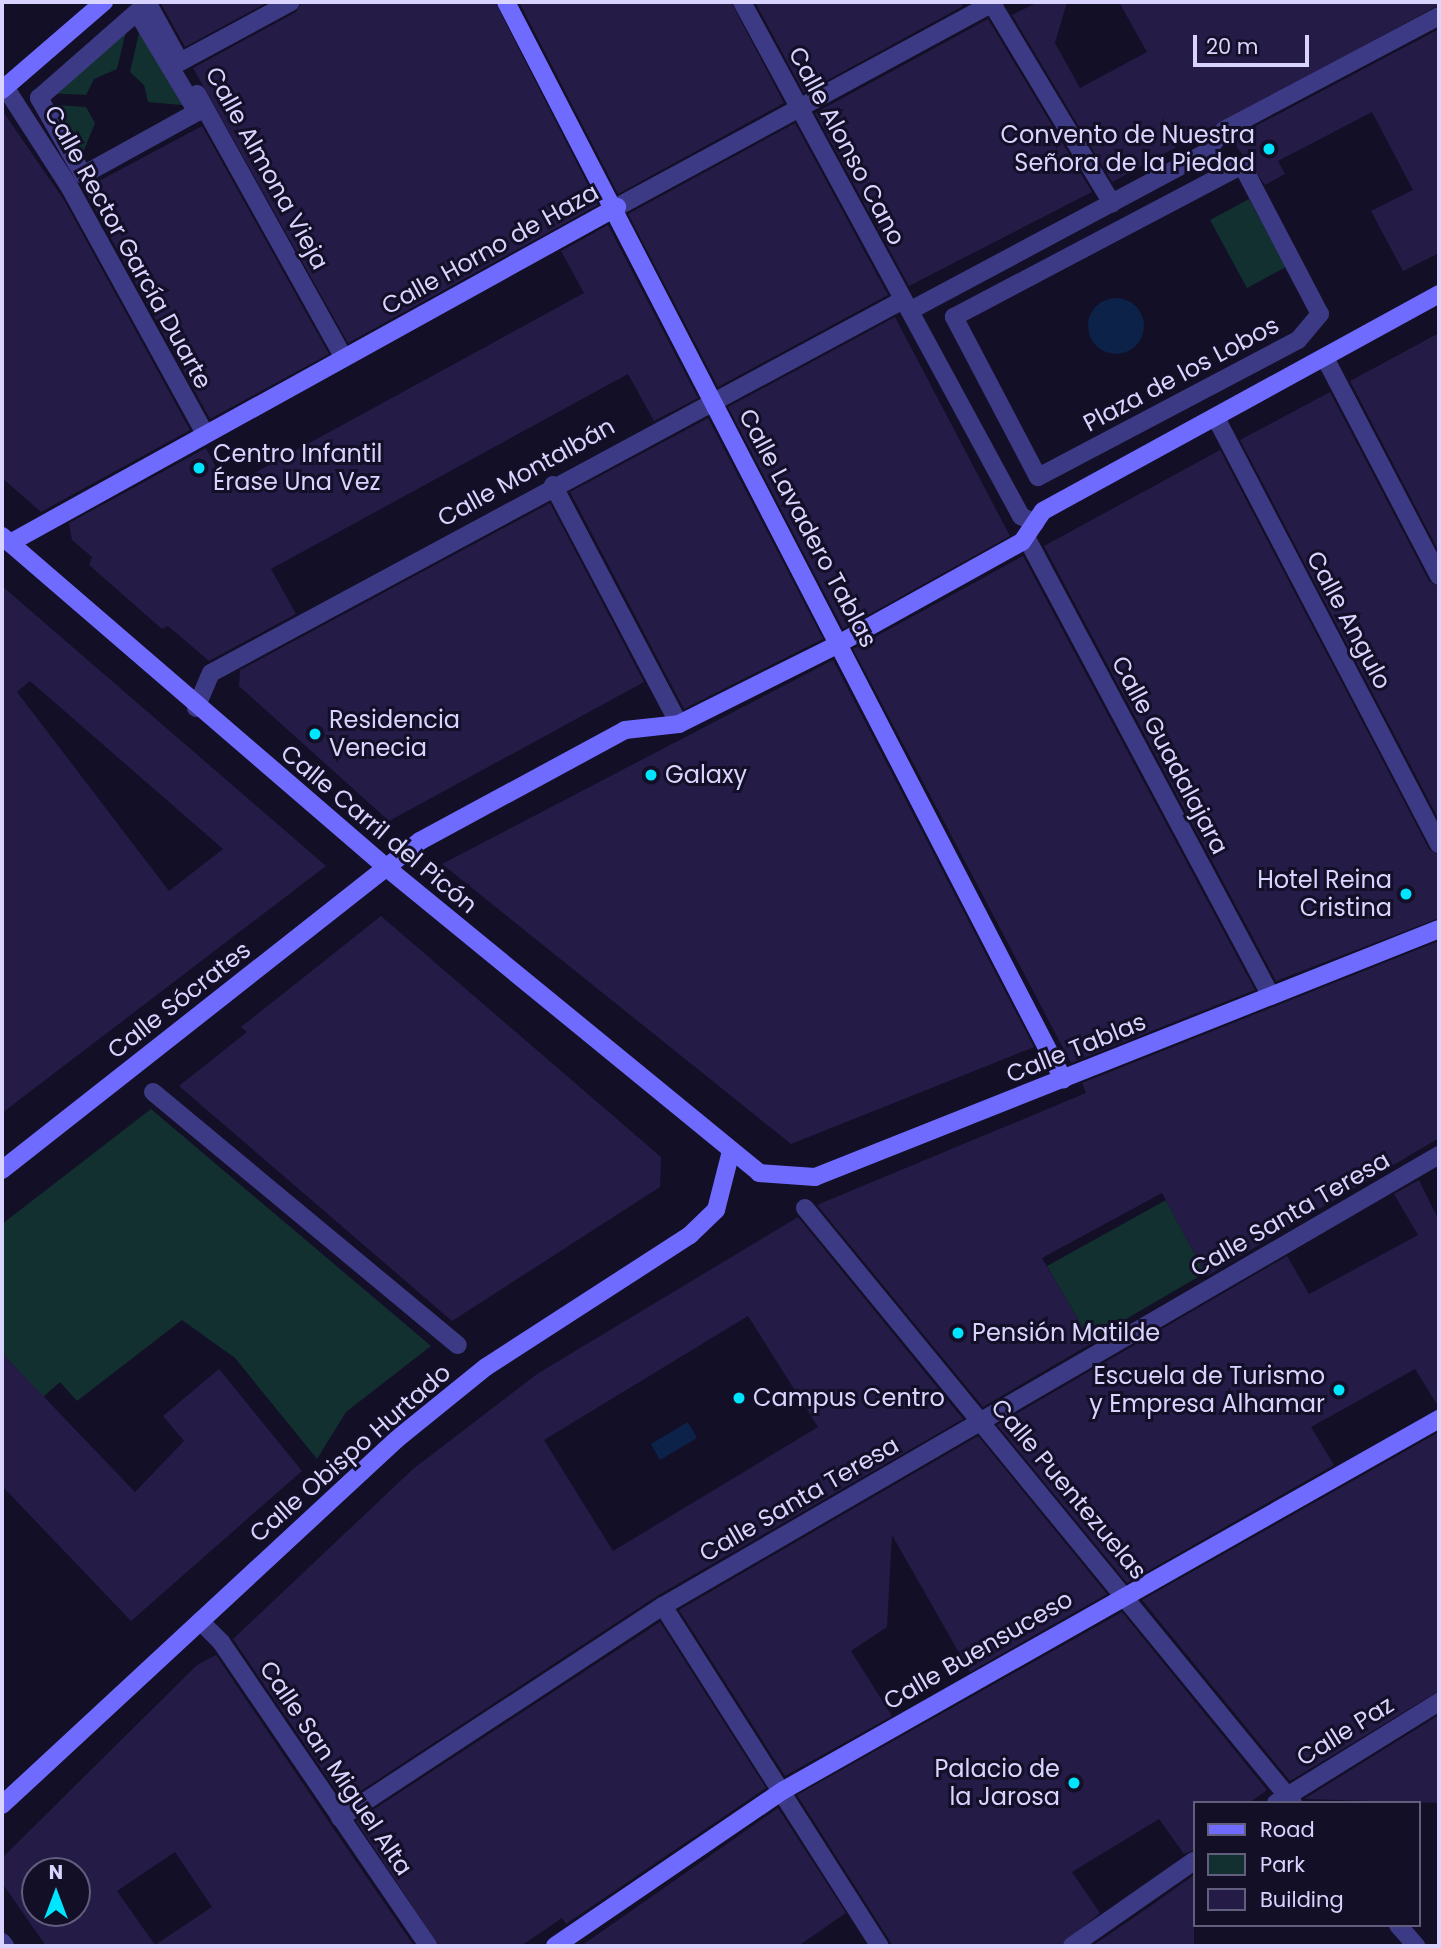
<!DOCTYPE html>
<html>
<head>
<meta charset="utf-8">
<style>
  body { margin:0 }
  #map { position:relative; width:1441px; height:1948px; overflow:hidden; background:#130f26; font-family:Poppins,sans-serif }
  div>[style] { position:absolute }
  .green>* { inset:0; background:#12302f }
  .water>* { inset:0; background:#0c2248 }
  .round { border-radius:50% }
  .building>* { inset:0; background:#241b47 }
  .street>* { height:18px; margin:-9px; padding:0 9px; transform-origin:9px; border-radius:9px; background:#3d3a85 }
  .secondary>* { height:18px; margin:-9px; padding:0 9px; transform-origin:9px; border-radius:9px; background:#6f6bff }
  .dots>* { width:19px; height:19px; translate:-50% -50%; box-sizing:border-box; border:4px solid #130f26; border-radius:50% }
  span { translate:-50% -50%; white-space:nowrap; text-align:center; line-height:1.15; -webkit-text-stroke:6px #130f26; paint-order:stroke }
  .poi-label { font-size:24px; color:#d9d4ff }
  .right { translate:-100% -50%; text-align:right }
  .left { translate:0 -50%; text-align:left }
  .street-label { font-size:24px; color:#d9d4ff }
  .frame { position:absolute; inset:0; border:4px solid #d9d4ff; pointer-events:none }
  .legend { position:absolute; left:1193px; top:1801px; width:228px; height:126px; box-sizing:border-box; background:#130f26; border:2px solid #625e7d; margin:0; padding:9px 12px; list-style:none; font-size:21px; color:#d9d4ff }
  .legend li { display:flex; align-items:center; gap:14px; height:35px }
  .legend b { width:35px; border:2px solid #625e7d }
  .north { position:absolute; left:21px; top:1857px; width:70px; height:70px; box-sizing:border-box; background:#130f26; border:2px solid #625e7d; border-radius:50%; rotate:0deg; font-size:19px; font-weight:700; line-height:28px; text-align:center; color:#d9d4ff }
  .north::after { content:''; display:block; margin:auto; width:24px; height:32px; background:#00e5ff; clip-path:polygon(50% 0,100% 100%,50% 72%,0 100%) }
  .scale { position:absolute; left:1193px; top:35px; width:116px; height:32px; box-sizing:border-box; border:4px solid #d9d4ff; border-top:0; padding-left:9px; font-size:21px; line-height:24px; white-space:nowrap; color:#d9d4ff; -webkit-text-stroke:5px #130f26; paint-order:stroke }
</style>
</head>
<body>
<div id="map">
  <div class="green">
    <div style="clip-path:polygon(129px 19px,117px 69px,94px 79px,86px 95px,45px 93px)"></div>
    <div style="clip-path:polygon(142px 20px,193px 106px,148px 102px,144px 85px,130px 72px)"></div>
    <div style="clip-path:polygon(43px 104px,86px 107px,95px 123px,78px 165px)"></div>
    <div style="clip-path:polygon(1249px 199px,1286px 267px,1247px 288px,1210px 220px)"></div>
    <div style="clip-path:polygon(151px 1109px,431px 1346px,346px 1412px,317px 1459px,235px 1358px,182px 1320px,77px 1401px,60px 1382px,43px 1397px,2px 1353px,2px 1224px)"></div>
    <div style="clip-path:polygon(1166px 1200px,1205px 1273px,1090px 1340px,1047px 1266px)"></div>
  </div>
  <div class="water">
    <div class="round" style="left:1088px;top:298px;width:56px;height:56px"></div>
    <div style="clip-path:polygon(688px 1422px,697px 1438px,660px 1460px,651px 1444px)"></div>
  </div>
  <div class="building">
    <div style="clip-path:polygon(160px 2px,268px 2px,185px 47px)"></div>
    <div style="clip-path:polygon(302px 2px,495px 2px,598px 205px,348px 343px,193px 68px,296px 12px)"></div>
    <div style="clip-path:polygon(519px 2px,731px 2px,784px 103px,618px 194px)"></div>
    <div style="clip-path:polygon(755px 2px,960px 2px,963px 6px,804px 93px)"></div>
    <div style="clip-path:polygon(1038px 2px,1067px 2px,1055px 43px,1080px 88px,1147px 52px,1119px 2px,1439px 2px,1439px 5px,1112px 182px,1012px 15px)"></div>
    <div style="clip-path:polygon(988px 19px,1092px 192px,909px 286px,815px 113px)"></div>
    <div style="clip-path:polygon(1439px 29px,1439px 253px,1403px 271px,1371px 211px,1413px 190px,1372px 112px,1278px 161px,1285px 174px,1265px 185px,1231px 139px)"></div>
    <div style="clip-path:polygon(2px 110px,64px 200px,190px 430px,41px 512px,2px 478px)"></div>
    <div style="clip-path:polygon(795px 123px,888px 295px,718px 387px,628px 214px)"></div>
    <div style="clip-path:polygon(202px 126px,329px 354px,210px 419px,84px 189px)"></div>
    <div style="clip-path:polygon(608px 225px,698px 398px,654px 421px,628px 374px,271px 569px,296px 614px,209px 661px,168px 626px,162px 629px,89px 565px,92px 557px,72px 540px,69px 523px,206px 448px,227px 488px,584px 293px,561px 251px)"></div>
    <div style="clip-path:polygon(895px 317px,1010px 536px,843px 629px,728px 407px)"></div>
    <div style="clip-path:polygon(1439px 333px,1439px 552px,1350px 381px)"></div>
    <div style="clip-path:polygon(1330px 392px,1429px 581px,1439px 587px,1439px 820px,1240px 440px)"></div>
    <div style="clip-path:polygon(708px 418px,823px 639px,684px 709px,570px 492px)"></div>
    <div style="clip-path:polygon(1220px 450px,1429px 849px,1439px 855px,1439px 918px,1276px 981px,1044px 546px)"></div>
    <div style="clip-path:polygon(550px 503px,644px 682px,389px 821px,239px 686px,240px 670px)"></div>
    <div style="clip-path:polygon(1023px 556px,1255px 990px,1071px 1063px,853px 649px)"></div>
    <div style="clip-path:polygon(evenodd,2px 586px,326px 866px,2px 1113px,2px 586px,30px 681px,223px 849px,169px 891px,17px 692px,30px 681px)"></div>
    <div style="clip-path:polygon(833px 660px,1034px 1047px,791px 1144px,442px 864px)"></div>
    <div style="clip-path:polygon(381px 916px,661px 1157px,660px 1187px,452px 1321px,179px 1086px,247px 1032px,241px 1027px)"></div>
    <div style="clip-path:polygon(1439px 941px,1439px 1138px,1207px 1276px,1162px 1193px,1042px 1258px,1092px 1343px,983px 1407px,817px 1205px,1086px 1093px,1082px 1083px)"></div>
    <div style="clip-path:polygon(1419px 1180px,1439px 1221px,1439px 1408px,1415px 1369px,1358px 1401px,1311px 1427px,1334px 1465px,1127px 1583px,997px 1425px,1287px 1256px,1309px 1294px,1418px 1235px,1394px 1194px)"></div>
    <div style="clip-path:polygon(evenodd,798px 1217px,963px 1419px,657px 1596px,344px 1802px,233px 1639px,413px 1469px,537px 1374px,798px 1217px,748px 1316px,818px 1427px,613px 1551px,544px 1440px,748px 1316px)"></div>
    <div style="clip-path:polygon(2px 1353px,135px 1492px,184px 1441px,163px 1416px,219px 1369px,302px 1471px,131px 1621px,2px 1486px)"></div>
    <div style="clip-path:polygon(1439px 1432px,1439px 1691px,1290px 1781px,1142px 1600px)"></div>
    <div style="clip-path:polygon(978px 1436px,1107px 1594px,970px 1672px,892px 1535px,887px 1627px,851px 1651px,892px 1716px,785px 1776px,679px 1610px)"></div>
    <div style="clip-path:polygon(1122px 1612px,1267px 1790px,1249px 1803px,1194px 1803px,1194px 1850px,1184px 1854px,1159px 1819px,1072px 1872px,1100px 1913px,1061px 1946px,893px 1946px,797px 1795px)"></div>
    <div style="clip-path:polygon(660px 1622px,766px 1788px,566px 1924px,562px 1918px,521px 1946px,439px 1946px,356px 1821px)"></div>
    <div style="clip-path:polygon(evenodd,216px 1655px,331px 1825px,414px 1946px,46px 1946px,16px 1903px,2px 1883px,2px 1858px,197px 1665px,216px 1655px,175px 1852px,212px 1907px,155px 1945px,117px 1891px,175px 1852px,216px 1655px,35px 1871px,77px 1871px,77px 1913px,35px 1913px,35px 1871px)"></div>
    <div style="clip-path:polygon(1439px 1715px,1439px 1803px,1304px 1799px)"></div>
    <div style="clip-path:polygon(778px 1808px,846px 1913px,798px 1946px,581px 1946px)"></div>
    <div style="clip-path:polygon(1194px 1875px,1194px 1946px,1092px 1946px,1152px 1905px)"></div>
  </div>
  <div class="street">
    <div style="left:147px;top:2px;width:66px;rotate:61.1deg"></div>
    <div style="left:742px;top:2px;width:585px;rotate:61.51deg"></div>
    <div style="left:1021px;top:516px;width:16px;rotate:27deg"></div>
    <div style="left:991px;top:2px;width:235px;rotate:59deg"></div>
    <div style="left:137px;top:12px;width:117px;rotate:59deg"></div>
    <div style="left:197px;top:112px;width:130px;rotate:151.1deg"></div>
    <div style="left:83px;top:175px;width:89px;rotate:-119.7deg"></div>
    <div style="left:39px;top:98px;width:130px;rotate:-41.3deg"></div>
    <div style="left:180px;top:62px;width:126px;rotate:-28.4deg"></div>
    <div style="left:5px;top:87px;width:120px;rotate:57.2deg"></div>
    <div style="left:70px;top:188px;width:281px;rotate:61.2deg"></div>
    <div style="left:197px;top:94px;width:302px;rotate:60.9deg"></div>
    <div style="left:1242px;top:165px;width:168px;rotate:62.4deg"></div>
    <div style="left:1320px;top:314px;width:34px;rotate:130deg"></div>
    <div style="left:1298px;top:340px;width:294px;rotate:152.2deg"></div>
    <div style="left:1038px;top:477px;width:181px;rotate:-117.7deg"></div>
    <div style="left:954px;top:317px;width:326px;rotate:-27.8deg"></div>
    <div style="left:617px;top:207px;width:430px;rotate:-28.5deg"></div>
    <div style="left:913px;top:309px;width:331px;rotate:-28.1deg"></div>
    <div style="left:1205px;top:153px;width:30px;rotate:-50deg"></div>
    <div style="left:1224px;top:130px;width:243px;rotate:-27.9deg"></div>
    <div style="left:1325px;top:358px;width:246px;rotate:62.4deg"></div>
    <div style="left:1216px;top:418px;width:481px;rotate:62.4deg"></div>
    <div style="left:553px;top:485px;width:270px;rotate:62.2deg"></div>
    <div style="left:1026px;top:537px;width:520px;rotate:61.91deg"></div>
    <div style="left:196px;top:708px;width:38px;rotate:-67deg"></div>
    <div style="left:211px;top:673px;width:784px;rotate:-28.33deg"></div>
    <div style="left:153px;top:1092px;width:396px;rotate:39.7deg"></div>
    <div style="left:805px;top:1208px;width:770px;rotate:50.64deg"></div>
    <div style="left:663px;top:1606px;width:403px;rotate:57.5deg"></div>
    <div style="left:200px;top:1621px;width:30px;rotate:45deg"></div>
    <div style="left:221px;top:1642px;width:368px;rotate:55.7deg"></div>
    <div style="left:1276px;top:1803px;width:192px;rotate:-31.8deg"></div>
    <div style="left:340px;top:1818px;width:386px;rotate:-33.3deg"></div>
    <div style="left:663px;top:1606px;width:898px;rotate:-30.16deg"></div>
    <div style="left:1398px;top:1925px;width:28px;rotate:49deg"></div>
    <div style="left:2px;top:1942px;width:5px;rotate:53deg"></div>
    <div style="left:1072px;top:1946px;width:149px;rotate:-34.9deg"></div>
  </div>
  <div class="secondary">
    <div style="left:506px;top:2px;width:1213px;rotate:62.65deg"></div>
    <div style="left:2px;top:90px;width:135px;rotate:-40.8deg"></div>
    <div style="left:2px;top:536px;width:508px;rotate:40.77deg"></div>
    <div style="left:387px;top:868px;width:481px;rotate:39.3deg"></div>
    <div style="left:759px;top:1173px;width:56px;rotate:4.1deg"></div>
    <div style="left:815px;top:1177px;width:671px;rotate:-21.67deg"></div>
    <div style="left:10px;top:543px;width:694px;rotate:-28.97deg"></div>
    <div style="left:2px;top:1170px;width:532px;rotate:-38.21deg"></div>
    <div style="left:420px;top:841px;width:233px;rotate:-28.4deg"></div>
    <div style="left:625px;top:730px;width:54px;rotate:-6.3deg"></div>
    <div style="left:679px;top:724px;width:172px;rotate:-26.6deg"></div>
    <div style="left:833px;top:647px;width:216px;rotate:-29.1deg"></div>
    <div style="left:1022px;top:542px;width:37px;rotate:-56deg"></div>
    <div style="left:1043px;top:511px;width:452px;rotate:-28.7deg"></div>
    <div style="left:2px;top:1805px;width:538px;rotate:-42.82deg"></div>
    <div style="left:397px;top:1439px;width:114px;rotate:-39deg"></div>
    <div style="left:486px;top:1367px;width:243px;rotate:-32.9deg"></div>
    <div style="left:690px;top:1235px;width:36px;rotate:-44deg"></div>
    <div style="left:716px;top:1210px;width:57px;rotate:-75.7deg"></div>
    <div style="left:555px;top:1946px;width:277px;rotate:-34.3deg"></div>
    <div style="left:784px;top:1790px;width:753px;rotate:-29.53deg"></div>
  </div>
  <div class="dots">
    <div style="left:1269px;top:149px;background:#00e5ff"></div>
    <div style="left:199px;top:468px;background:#00e5ff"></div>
    <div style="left:315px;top:734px;background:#00e5ff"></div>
    <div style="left:651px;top:775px;background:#00e5ff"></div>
    <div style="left:1406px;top:894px;background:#00e5ff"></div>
    <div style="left:958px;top:1333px;background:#00e5ff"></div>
    <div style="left:1339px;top:1390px;background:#00e5ff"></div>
    <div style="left:739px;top:1398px;background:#00e5ff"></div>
    <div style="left:1074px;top:1783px;background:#00e5ff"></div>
  </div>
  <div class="poi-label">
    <span class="right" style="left:1255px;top:149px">Convento de Nuestra<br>Señora de la Piedad</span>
    <span class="left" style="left:213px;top:468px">Centro Infantil<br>Érase Una Vez</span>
    <span class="left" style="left:329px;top:734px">Residencia<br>Venecia</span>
    <span class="left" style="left:665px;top:775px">Galaxy</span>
    <span class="right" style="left:1392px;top:894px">Hotel Reina<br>Cristina</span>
    <span class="left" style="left:972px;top:1333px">Pensión Matilde</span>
    <span class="right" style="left:1325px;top:1390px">Escuela de Turismo<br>y Empresa Alhamar</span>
    <span class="left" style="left:753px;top:1398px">Campus Centro</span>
    <span class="right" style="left:1060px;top:1783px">Palacio de<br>la Jarosa</span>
  </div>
  <div class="street-label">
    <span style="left:847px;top:146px;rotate:62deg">Calle Alonso Cano</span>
    <span style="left:267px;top:168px;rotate:61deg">Calle Almona Vieja</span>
    <span style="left:128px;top:247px;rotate:61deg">Calle Rector García Duarte</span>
    <span style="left:490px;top:249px;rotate:-29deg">Calle Horno de Haza</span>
    <span style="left:1181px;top:374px;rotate:-28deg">Plaza de los Lobos</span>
    <span style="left:526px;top:472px;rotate:-29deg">Calle Montalbán</span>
    <span style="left:808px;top:528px;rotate:62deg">Calle Lavadero Tablas</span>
    <span style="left:1349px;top:620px;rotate:62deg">Calle Angulo</span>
    <span style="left:1170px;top:755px;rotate:62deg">Calle Guadalajara</span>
    <span style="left:379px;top:829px;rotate:40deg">Calle Carril del Picón</span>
    <span style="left:179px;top:1000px;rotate:-38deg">Calle Sócrates</span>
    <span style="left:1076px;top:1048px;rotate:-22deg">Calle Tablas</span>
    <span style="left:1290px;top:1214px;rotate:-30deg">Calle Santa Teresa</span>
    <span style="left:350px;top:1453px;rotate:-41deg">Calle Obispo Hurtado</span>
    <span style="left:1069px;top:1489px;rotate:50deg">Calle Puentezuelas</span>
    <span style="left:799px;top:1499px;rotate:-30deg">Calle Santa Teresa</span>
    <span style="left:978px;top:1650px;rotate:-30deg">Calle Buensuceso</span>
    <span style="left:1345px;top:1731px;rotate:-32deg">Calle Paz</span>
    <span style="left:336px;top:1768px;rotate:56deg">Calle San Miguel Alta</span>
  </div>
  <div class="frame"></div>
  <ul class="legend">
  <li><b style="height:9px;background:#6f6bff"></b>Road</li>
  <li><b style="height:19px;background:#12302f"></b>Park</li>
  <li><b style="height:19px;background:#241b47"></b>Building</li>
  </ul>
  <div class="north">N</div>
  <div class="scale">20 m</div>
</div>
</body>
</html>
